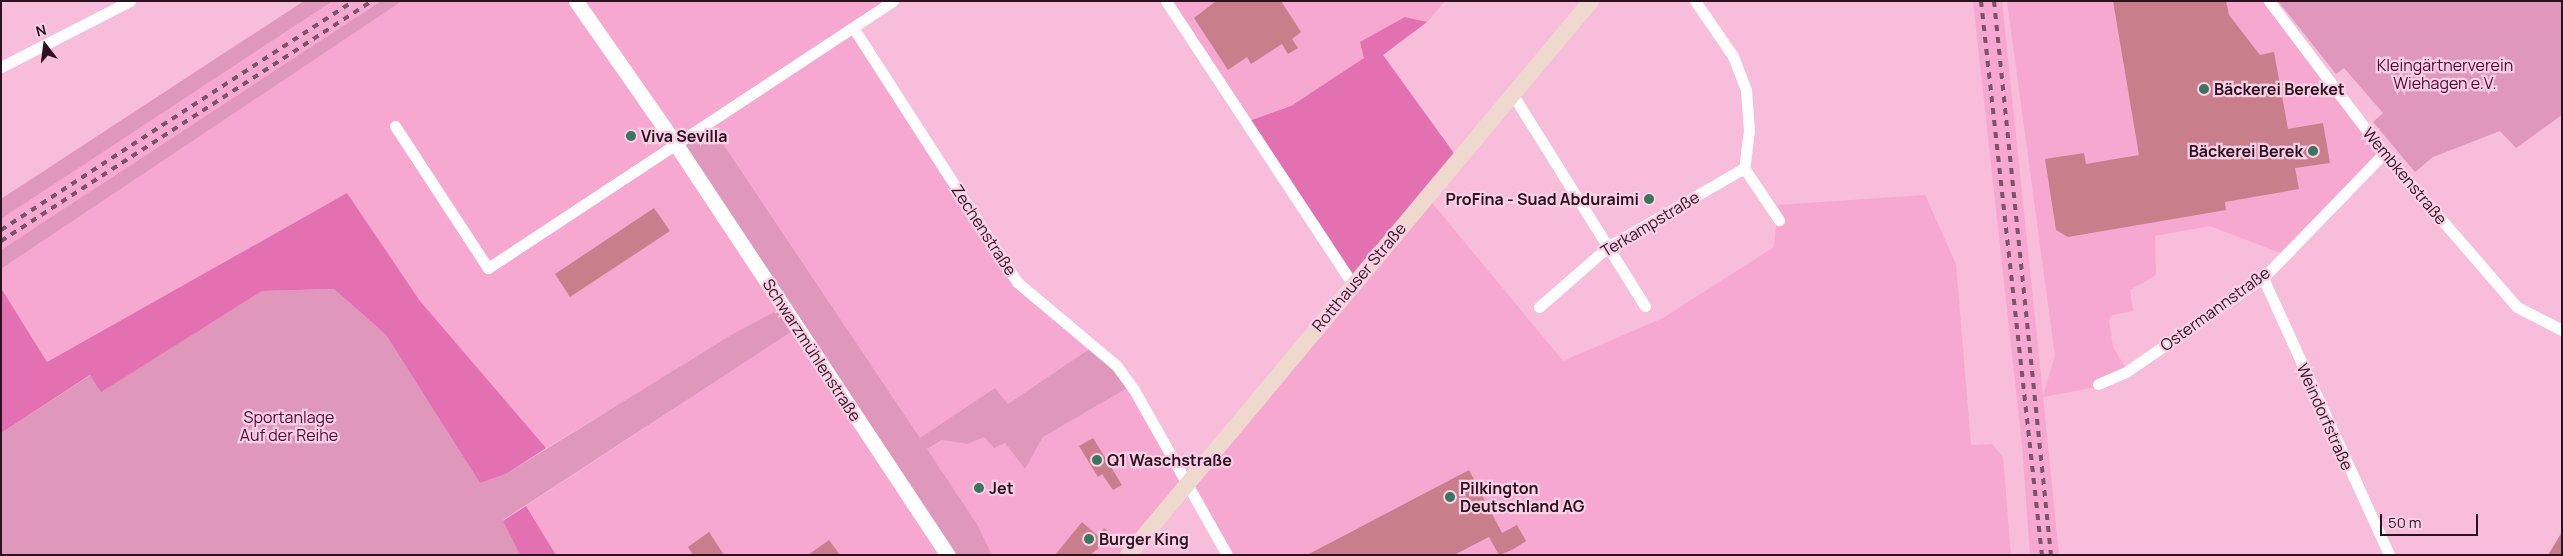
<!DOCTYPE html>
<html>
<head>
<meta charset="utf-8">
<style>
  body { margin:0 }
  #map { position:relative; width:2563px; height:556px; overflow:hidden; background:#f7bdda; font-family:Manrope,sans-serif }
  div>[style] { position:absolute }
  .built>* { inset:0; background:#f6a8d0 }
  .green>* { inset:0; background:#df97bc }
  .forest>* { inset:0; background:#e371b1 }
  .building>* { inset:0; background:#c97e8c }
  .minor>* { height:11px; margin:-5.5px; padding:0 5.5px; transform-origin:5.5px; border-radius:5.5px; background:#fff }
  .tertiary>* { height:15px; margin:-7.5px; padding:0 7.5px; transform-origin:7.5px; border-radius:7.5px; background:#fff }
  .secondary>* { height:16px; margin:-8px; padding:0 8px; transform-origin:8px; border-radius:8px; background:#efd9ce }
  .rail>* { height:4px; margin-top:-2px; transform-origin:0; background:repeating-linear-gradient(90deg,#7a5468 0 6px,transparent 0 12px) }
  .dots>* { width:14px; height:14px; translate:-50% -50%; box-sizing:border-box; border:2px solid #fbcfe5; border-radius:50% }
  span { translate:-50% -50%; white-space:nowrap; text-align:center; line-height:1.15; -webkit-text-stroke:4.5px #fbcfe5; paint-order:stroke }
  .park-label { font-size:16px; color:#4f0535 }
  .poi-label { font-size:16px; color:#2c1221; font-weight:700 }
  .left { translate:0 -50%; text-align:left }
  .right { translate:-100% -50%; text-align:right }
  .street-label { font-size:16px; color:#2c1221 }
  .frame { position:absolute; inset:0; border:2px solid #2c1221; pointer-events:none }
  .north { position:absolute; left:20px; top:20px; width:50px; height:50px; -webkit-text-stroke:4px #fbcfe5; paint-order:stroke; rotate:345deg; font-size:14px; font-weight:700; line-height:20px; text-align:center; color:#2c1221 }
  .north::after { content:''; display:block; margin:auto; width:18px; height:22px; background:#2c1221; clip-path:polygon(50% 0,100% 100%,50% 72%,0 100%) }
  .scale { position:absolute; left:2380px; top:514px; width:98px; height:22px; box-sizing:border-box; border:2px solid #2c1221; border-top:0; padding-left:6px; font-size:15px; line-height:18px; white-space:nowrap; color:#2c1221; -webkit-text-stroke:4px #fbcfe5; paint-order:stroke }
</style>
</head>
<body>
<div id="map">
  <div class="built">
    <div style="clip-path:polygon(333px 1px,381px 1px,1px 250px,1px 219px)"></div>
    <div style="clip-path:polygon(402px 1px,890px 1px,681px 140px,778px 310px,546px 448px,420px 301px,347px 193px,47px 362px,1px 288px,1px 269px)"></div>
    <div style="clip-path:polygon(1170px 1px,1445px 1px,1427px 22px,1405px 17px,1364px 58px,1291px 106px,1249px 121px)"></div>
    <div style="clip-path:polygon(1973px 1px,2002px 1px,2043px 395px,2055px 356px,2007px 1px,2265px 1px,2380px 154px,2283px 254px,2210px 226px,2155px 236px,2156px 275px,2130px 290px,2133px 311px,2112px 315px,2109px 321px,2113px 347px,2127px 370px,2096px 387px,2043px 397px,2059px 555px,2030px 555px,2022px 445px)"></div>
    <div style="clip-path:polygon(853px 32px,1016px 284px,1091px 348px,1008px 404px,995px 388px,920px 438px,711px 126px)"></div>
    <div style="clip-path:polygon(1925px 195px,1956px 264px,1971px 445px,1992px 444px,2003px 457px,2011px 555px,1230px 555px,1190px 486px,1428px 198px,1563px 361px,1663px 318px,1774px 247px,1778px 205px)"></div>
    <div style="clip-path:polygon(791px 332px,945px 555px,556px 555px,526px 506px)"></div>
    <div style="clip-path:polygon(1129px 387px,1184px 484px,1124px 555px,992px 555px,977px 524px,927px 449px,943px 440px,968px 444px,984px 436px,1005px 443px,1025px 469px,1043px 437px)"></div>
  </div>
  <div class="green">
    <div style="clip-path:polygon(304px 1px,333px 1px,1px 219px,1px 199px)"></div>
    <div style="clip-path:polygon(381px 1px,402px 1px,1px 269px,1px 250px)"></div>
    <div style="clip-path:polygon(2278px 1px,2562px 1px,2562px 115px,2516px 148px,2500px 131px,2433px 157px,2415px 172px,2373px 122px,2383px 113px,2344px 68px,2336px 74px)"></div>
    <div style="clip-path:polygon(711px 126px,920px 438px,995px 388px,1008px 404px,1091px 348px,1115px 367px,1129px 387px,1043px 437px,1025px 469px,1005px 443px,994px 448px,984px 437px,968px 444px,942px 440px,927px 449px,977px 524px,992px 555px,951px 555px,681px 147px)"></div>
    <div style="clip-path:polygon(334px 289px,386px 335px,480px 483px,506px 474px,733px 334px,778px 310px,791px 332px,503px 520px,520px 555px,1px 555px,1px 433px,91px 375px,101px 391px,262px 291px)"></div>
  </div>
  <div class="forest">
    <div style="clip-path:polygon(1405px 17px,1427px 22px,1383px 55px,1456px 156px,1353px 277px,1249px 121px,1291px 106px,1364px 58px,1360px 42px)"></div>
    <div style="clip-path:polygon(347px 193px,420px 301px,546px 448px,506px 474px,480px 483px,386px 335px,334px 289px,262px 291px,101px 392px,90px 375px,1px 433px,1px 288px,47px 362px)"></div>
    <div style="clip-path:polygon(526px 506px,556px 555px,520px 555px,503px 521px)"></div>
  </div>
  <div class="building">
    <div style="clip-path:polygon(1216px 1px,1281px 1px,1301px 32px,1292px 39px,1298px 48px,1288px 54px,1282px 44px,1251px 64px,1247px 57px,1228px 70px,1194px 18px)"></div>
    <div style="clip-path:polygon(2113px 1px,2226px 1px,2229px 15px,2260px 55px,2274px 52px,2288px 129px,2323px 123px,2330px 163px,2295px 168px,2299px 189px,2225px 202px,2226px 210px,2068px 237px,2056px 230px,2045px 159px,2084px 153px,2086px 164px,2139px 155px)"></div>
    <div style="clip-path:polygon(654px 208px,670px 231px,570px 297px,555px 274px)"></div>
    <div style="clip-path:polygon(1093px 438px,1122px 485px,1113px 490px,1102px 474px,1098px 477px,1079px 446px)"></div>
    <div style="clip-path:polygon(1469px 470px,1502px 533px,1517px 525px,1526px 541px,1512px 550px,1499px 555px,1489px 537px,1454px 555px,1307px 555px)"></div>
    <div style="clip-path:polygon(1082px 522px,1098px 536px,1104px 528px,1113px 536px,1090px 555px,1055px 555px)"></div>
    <div style="clip-path:polygon(709px 532px,724px 555px,693px 555px,688px 547px)"></div>
    <div style="clip-path:polygon(2562px 532px,2562px 555px,2548px 555px)"></div>
    <div style="clip-path:polygon(829px 540px,840px 555px,808px 555px)"></div>
  </div>
  <div class="minor">
    <div style="left:1166px;top:1px;width:338px;rotate:56.6deg"></div>
    <div style="left:1695px;top:1px;width:67px;rotate:55.4deg"></div>
    <div style="left:1733px;top:56px;width:36px;rotate:69deg"></div>
    <div style="left:1746px;top:90px;width:40px;rotate:85.7deg"></div>
    <div style="left:1749px;top:130px;width:38px;rotate:97deg"></div>
    <div style="left:1744px;top:168px;width:63px;rotate:56.1deg"></div>
    <div style="left:2269px;top:1px;width:191px;rotate:52.9deg"></div>
    <div style="left:2384px;top:153px;width:203px;rotate:49.2deg"></div>
    <div style="left:2517px;top:307px;width:51px;rotate:27.1deg"></div>
    <div style="left:854px;top:29px;width:301px;rotate:57.2deg"></div>
    <div style="left:1017px;top:282px;width:129px;rotate:40deg"></div>
    <div style="left:1116px;top:365px;width:29px;rotate:54deg"></div>
    <div style="left:1133px;top:388px;width:192px;rotate:60.6deg"></div>
    <div style="left:1px;top:67px;width:145px;rotate:-27.1deg"></div>
    <div style="left:1513px;top:95px;width:249px;rotate:58deg"></div>
    <div style="left:395px;top:126px;width:170px;rotate:56.8deg"></div>
    <div style="left:488px;top:268px;width:485px;rotate:-33.4deg"></div>
    <div style="left:2263px;top:278px;width:304px;rotate:65.5deg"></div>
    <div style="left:1539px;top:307px;width:93px;rotate:-41.1deg"></div>
    <div style="left:1609px;top:246px;width:156px;rotate:-30deg"></div>
    <div style="left:2098px;top:384px;width:30px;rotate:-23deg"></div>
    <div style="left:2126px;top:372px;width:166px;rotate:-34.5deg"></div>
    <div style="left:2263px;top:278px;width:174px;rotate:-45.9deg"></div>
  </div>
  <div class="tertiary">
    <div style="left:576px;top:1px;width:177px;rotate:55.1deg"></div>
    <div style="left:677px;top:146px;width:491px;rotate:56.5deg"></div>
  </div>
  <div class="secondary">
    <div style="left:1128px;top:555px;width:722px;rotate:-50.11deg"></div>
  </div>
  <div class="rail">
    <div style="left:1981px;top:1px;width:557px;rotate:83.72deg"></div>
    <div style="left:1994px;top:1px;width:557px;rotate:84.13deg"></div>
    <div style="left:1px;top:230px;width:420px;rotate:-33deg"></div>
    <div style="left:1px;top:241px;width:442px;rotate:-32.9deg"></div>
  </div>
  <div class="dots">
    <div style="left:2204px;top:89px;background:#3a7560"></div>
    <div style="left:631px;top:136px;background:#3a7560"></div>
    <div style="left:2313px;top:151px;background:#3a7560"></div>
    <div style="left:1649px;top:199px;background:#3a7560"></div>
    <div style="left:1097px;top:460px;background:#3a7560"></div>
    <div style="left:979px;top:488px;background:#3a7560"></div>
    <div style="left:1450px;top:497px;background:#3a7560"></div>
    <div style="left:1089px;top:539px;background:#3a7560"></div>
  </div>
  <div class="park-label">
    <span style="left:2445px;top:74px">Kleingärtnerverein<br>Wiehagen e.V.</span>
    <span style="left:289px;top:426px">Sportanlage<br>Auf der Reihe</span>
  </div>
  <div class="poi-label">
    <span class="left" style="left:2214px;top:89px">Bäckerei Bereket</span>
    <span class="left" style="left:641px;top:136px">Viva Sevilla</span>
    <span class="right" style="left:2303px;top:151px">Bäckerei Berek</span>
    <span class="right" style="left:1639px;top:199px">ProFina - Suad Abduraimi</span>
    <span class="left" style="left:1107px;top:460px">Q1 Waschstraße</span>
    <span class="left" style="left:989px;top:488px">Jet</span>
    <span class="left" style="left:1460px;top:497px">Pilkington<br>Deutschland AG</span>
    <span class="left" style="left:1099px;top:539px">Burger King</span>
  </div>
  <div class="street-label">
    <span style="left:2405px;top:176px;rotate:50deg">Wembkenstraße</span>
    <span style="left:1650px;top:224px;rotate:-31deg">Terkampstraße</span>
    <span style="left:984px;top:230px;rotate:57deg">Zechenstraße</span>
    <span style="left:1359px;top:277px;rotate:-50deg">Rotthauser Straße</span>
    <span style="left:2215px;top:309px;rotate:-36deg">Ostermannstraße</span>
    <span style="left:812px;top:350px;rotate:57deg">Schwarzmühlenstraße</span>
    <span style="left:2325px;top:417px;rotate:66deg">Weindorfstraße</span>
  </div>
  <div class="frame"></div>
  <div class="north">N</div>
  <div class="scale">50 m</div>
</div>
</body>
</html>
